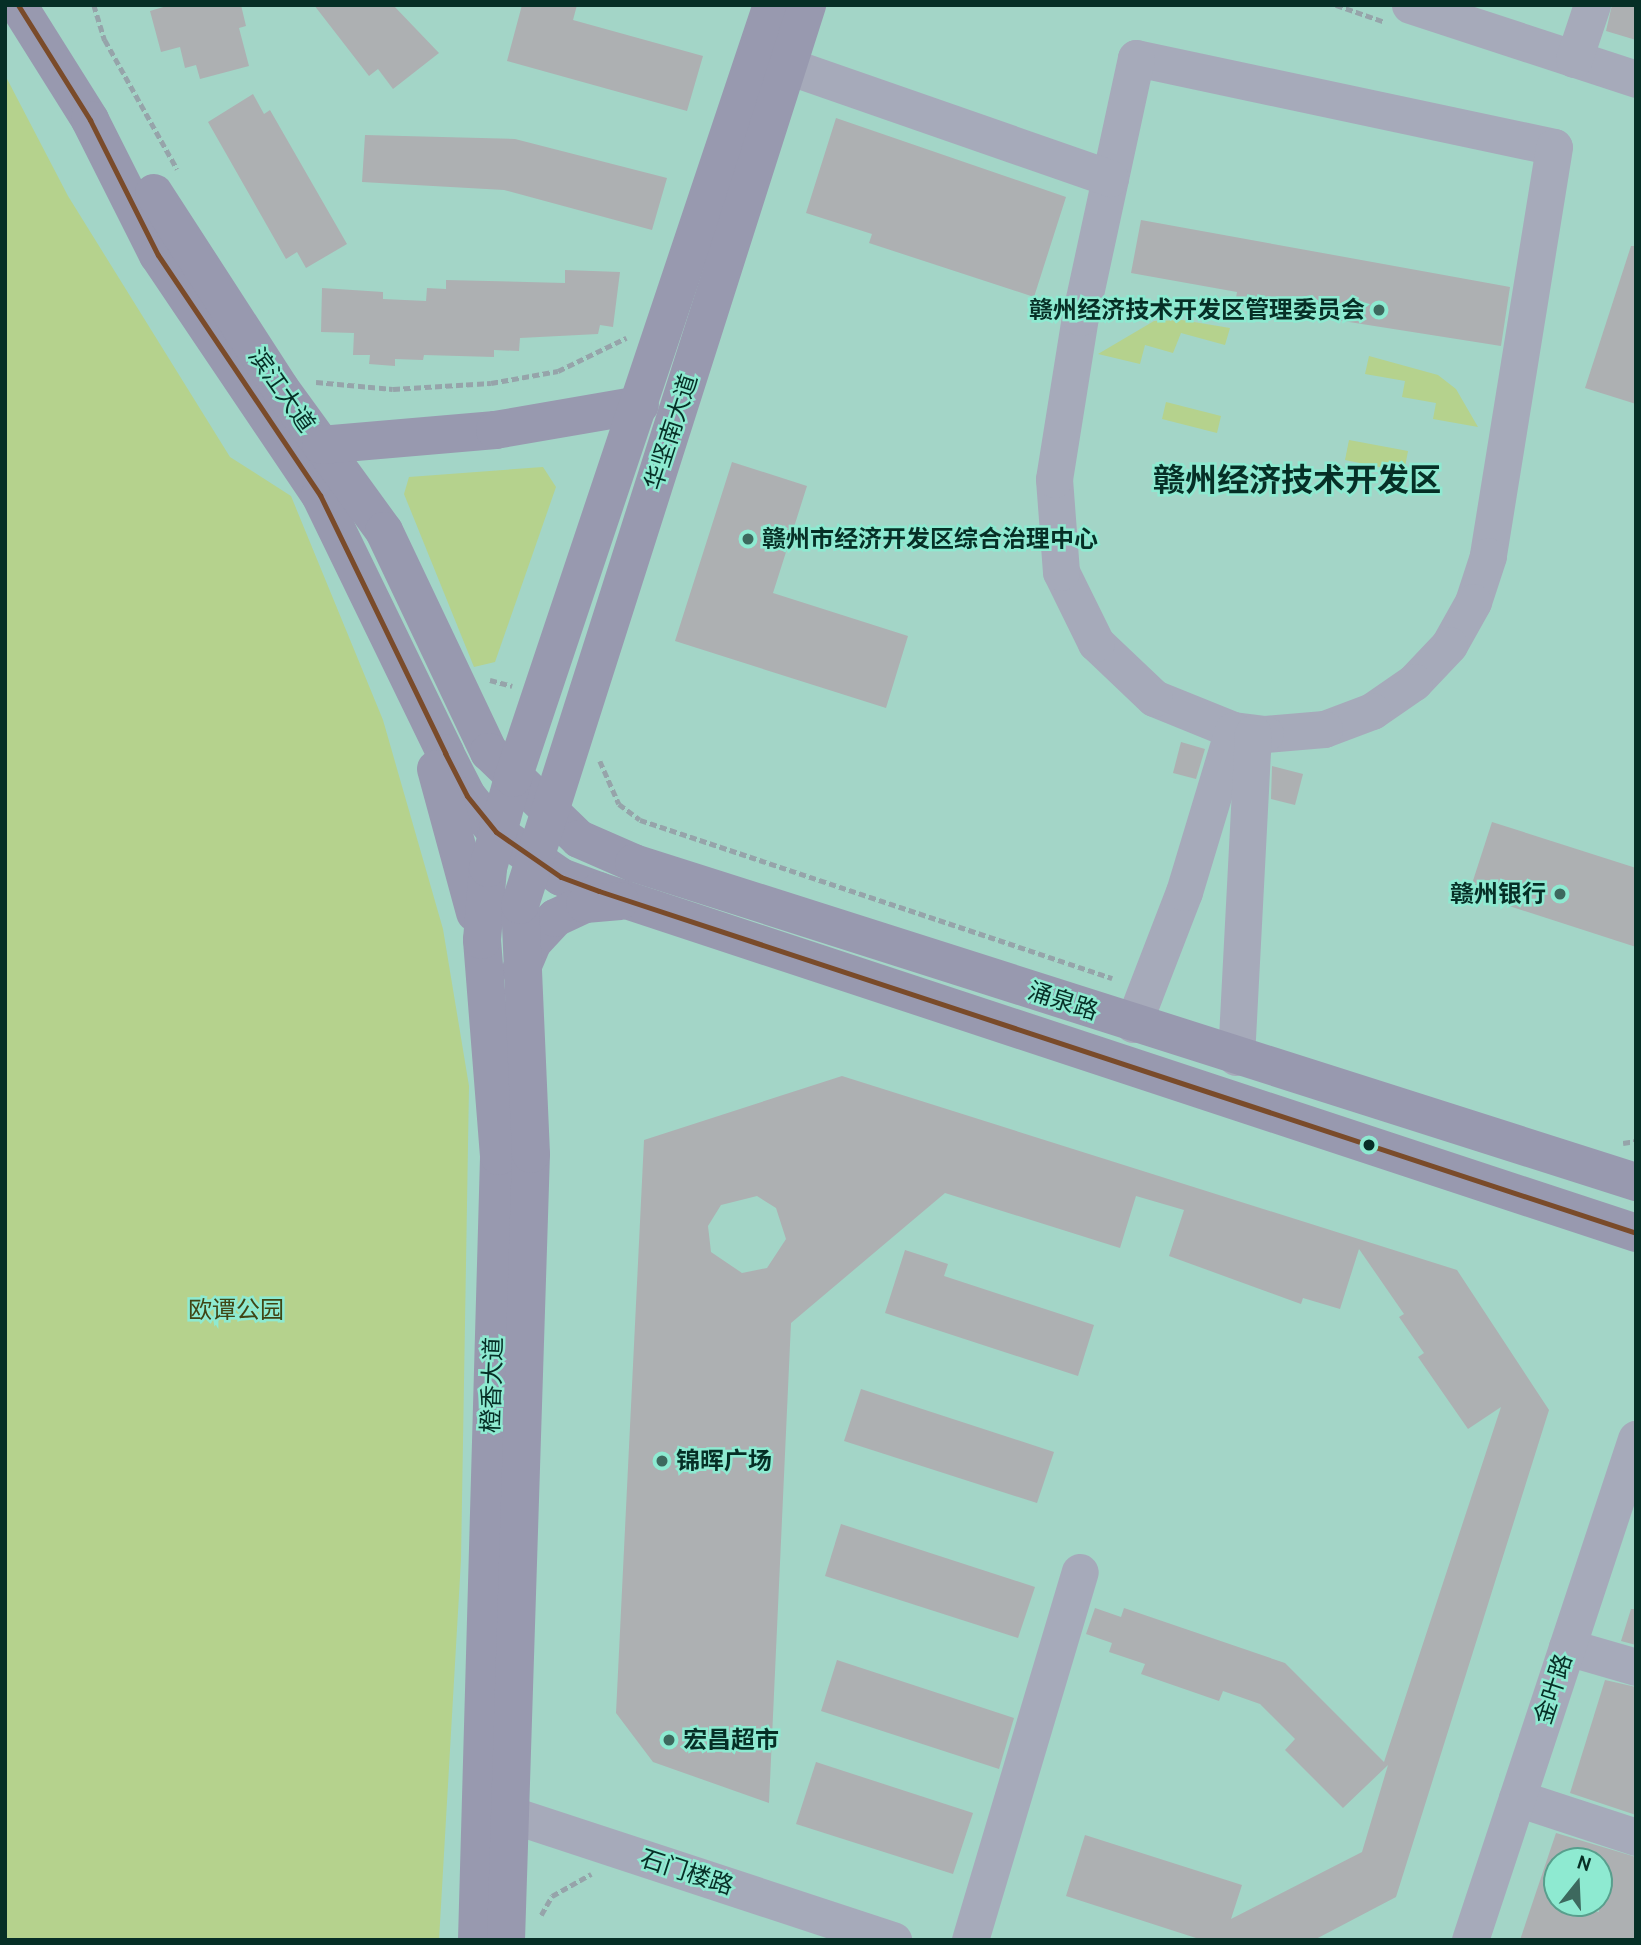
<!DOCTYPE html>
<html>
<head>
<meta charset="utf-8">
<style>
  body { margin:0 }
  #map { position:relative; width:1641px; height:1945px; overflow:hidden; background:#a3d5c7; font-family:Cabin,"Noto Sans SC",sans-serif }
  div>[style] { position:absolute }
  .green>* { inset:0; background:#b5d28d }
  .building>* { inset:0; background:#adb0b2 }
  .path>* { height:4.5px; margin-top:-2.25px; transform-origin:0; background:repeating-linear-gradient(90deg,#96a4aa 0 7px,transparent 0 10.5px) }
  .minor>* { height:37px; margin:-18.5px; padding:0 18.5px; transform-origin:18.5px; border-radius:18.5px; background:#a6aaba }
  .major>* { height:38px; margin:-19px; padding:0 19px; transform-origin:19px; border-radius:19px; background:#9899af }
  .bus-1>* { height:5px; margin:-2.5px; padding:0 2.5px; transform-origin:2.5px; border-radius:2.5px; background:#7a4b2a }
  .dots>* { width:19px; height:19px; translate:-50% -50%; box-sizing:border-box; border:4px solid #8eead1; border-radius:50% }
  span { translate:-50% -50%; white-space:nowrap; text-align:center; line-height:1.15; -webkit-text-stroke:5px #8eead1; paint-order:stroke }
  .poi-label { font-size:24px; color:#062f26; font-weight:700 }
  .right { translate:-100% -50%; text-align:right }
  .left { translate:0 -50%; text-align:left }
  .street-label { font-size:24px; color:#062f26 }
  .park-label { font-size:24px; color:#404515 }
  .district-label { font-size:32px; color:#062f26; font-weight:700 }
  .frame { position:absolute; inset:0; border:7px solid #062f26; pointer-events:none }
  .north { position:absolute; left:1543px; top:1847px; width:70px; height:70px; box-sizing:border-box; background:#8eead1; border:2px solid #589f8d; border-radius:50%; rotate:18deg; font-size:19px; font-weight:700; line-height:28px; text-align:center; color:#062f26 }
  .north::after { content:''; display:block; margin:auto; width:24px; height:32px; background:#3d695e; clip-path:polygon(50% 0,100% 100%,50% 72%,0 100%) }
</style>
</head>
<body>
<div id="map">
  <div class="green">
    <div style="clip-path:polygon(5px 75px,68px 196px,230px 457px,291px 496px,383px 720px,443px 929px,469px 1086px,461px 1560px,439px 1940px,5px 1940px)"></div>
    <div style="clip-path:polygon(1182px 320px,1230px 328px,1225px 345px,1181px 333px,1173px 353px,1145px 345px,1140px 364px,1098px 354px,1154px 321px)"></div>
    <div style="clip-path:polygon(1369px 356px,1438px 375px,1456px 389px,1478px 427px,1433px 419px,1436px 403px,1402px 397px,1405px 381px,1365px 374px)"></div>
    <div style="clip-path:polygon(1166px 402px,1221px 416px,1217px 433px,1162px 419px)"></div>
    <div style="clip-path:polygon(1349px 440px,1408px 451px,1404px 472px,1345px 460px)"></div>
    <div style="clip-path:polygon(543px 467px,556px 487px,495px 662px,474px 667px,404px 494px,409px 477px)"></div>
  </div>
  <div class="building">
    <div style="clip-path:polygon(170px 5px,241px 5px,246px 26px,239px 28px,249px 66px,200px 79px,196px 65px,185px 68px,180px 47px,161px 52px,150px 11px)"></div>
    <div style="clip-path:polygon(314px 5px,393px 5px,439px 53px,393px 89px,378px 69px,369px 76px)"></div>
    <div style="clip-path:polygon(522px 5px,577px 5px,573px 20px,703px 56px,687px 111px,507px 61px)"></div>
    <div style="clip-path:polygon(1612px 5px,1636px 5px,1636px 40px,1606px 31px)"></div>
    <div style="clip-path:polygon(253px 94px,264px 114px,270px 110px,347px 244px,306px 268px,297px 252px,286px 259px,208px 122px)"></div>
    <div style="clip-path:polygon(836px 118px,1066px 197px,1034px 297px,869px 243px,872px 234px,806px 213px)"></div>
    <div style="clip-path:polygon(365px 135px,515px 139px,667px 178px,652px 230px,504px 190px,362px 182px)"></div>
    <div style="clip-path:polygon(1141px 220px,1510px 287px,1501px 346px,1235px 304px,1237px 292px,1131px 273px)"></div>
    <div style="clip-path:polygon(1631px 246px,1636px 246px,1636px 404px,1585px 388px)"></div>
    <div style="clip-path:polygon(565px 270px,620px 272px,613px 327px,600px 325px,598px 334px,520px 338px,519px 351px,494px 350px,494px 357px,424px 355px,423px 360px,395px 359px,395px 366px,369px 364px,370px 355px,353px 355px,354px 333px,321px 332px,322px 288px,383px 292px,383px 299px,426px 301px,427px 288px,446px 289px,446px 280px,565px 283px)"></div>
    <div style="clip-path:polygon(732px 462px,807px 486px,773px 593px,908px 636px,886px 708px,675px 641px)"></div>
    <div style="clip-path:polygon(1181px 742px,1205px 749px,1196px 779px,1173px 773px)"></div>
    <div style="clip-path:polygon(1272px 766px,1303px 774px,1295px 805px,1271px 799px)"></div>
    <div style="clip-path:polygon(1492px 822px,1636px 868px,1636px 947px,1469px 893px)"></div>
    <div style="clip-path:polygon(evenodd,842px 1076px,1457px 1270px,1549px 1410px,1396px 1897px,1314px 1940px,1192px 1940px,1196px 1938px,1066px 1896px,1085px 1835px,1242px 1885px,1231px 1919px,1362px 1852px,1388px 1765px,1343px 1808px,1285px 1750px,1295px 1739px,1260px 1704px,1223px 1691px,1219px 1701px,1141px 1674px,1145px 1664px,1109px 1652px,1112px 1643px,1086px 1634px,1095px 1608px,1121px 1617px,1124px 1608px,1285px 1663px,1384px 1762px,1501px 1407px,1468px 1429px,1418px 1357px,1424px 1353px,1399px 1317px,1404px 1314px,1359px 1249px,1340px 1309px,1303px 1298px,1301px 1304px,1169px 1256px,1184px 1210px,1136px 1196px,1120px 1248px,945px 1193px,791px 1323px,769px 1803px,653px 1762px,616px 1713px,644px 1140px,842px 1076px,757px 1196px,776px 1208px,786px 1239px,767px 1268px,742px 1273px,711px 1252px,708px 1226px,721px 1205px,757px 1196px)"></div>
    <div style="clip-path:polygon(905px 1250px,948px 1264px,944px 1276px,1094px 1325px,1078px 1376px,885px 1313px)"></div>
    <div style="clip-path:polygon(861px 1389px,1054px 1452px,1037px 1503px,844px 1441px)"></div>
    <div style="clip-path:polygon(841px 1524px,1035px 1587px,1018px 1638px,825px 1576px)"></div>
    <div style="clip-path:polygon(1631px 1609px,1636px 1609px,1636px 1645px,1621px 1641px)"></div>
    <div style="clip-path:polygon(837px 1660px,1014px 1718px,999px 1769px,821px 1711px)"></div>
    <div style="clip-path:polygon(1605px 1680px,1636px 1687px,1636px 1815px,1570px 1793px)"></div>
    <div style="clip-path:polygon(816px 1762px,973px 1813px,953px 1874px,796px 1824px)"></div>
    <div style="clip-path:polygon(evenodd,1556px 1833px,1636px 1857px,1636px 1940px,1520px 1940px,1556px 1833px,1557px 1861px,1599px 1861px,1599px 1912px,1557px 1903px,1557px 1861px)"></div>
  </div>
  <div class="path">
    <div style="left:94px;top:5px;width:37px;rotate:73deg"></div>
    <div style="left:105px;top:40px;width:148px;rotate:60.8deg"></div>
    <div style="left:1336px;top:5px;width:52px;rotate:19.1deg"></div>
    <div style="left:316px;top:382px;width:77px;rotate:5.2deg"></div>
    <div style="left:393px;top:389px;width:98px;rotate:-3.5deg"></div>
    <div style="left:491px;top:383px;width:68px;rotate:-10.2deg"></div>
    <div style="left:558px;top:371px;width:76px;rotate:-25.9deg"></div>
    <div style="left:490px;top:680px;width:23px;rotate:15deg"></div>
    <div style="left:600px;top:761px;width:47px;rotate:66.2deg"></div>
    <div style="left:619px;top:804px;width:26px;rotate:37deg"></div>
    <div style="left:640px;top:820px;width:498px;rotate:18.5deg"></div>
    <div style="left:1623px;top:1143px;width:13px;rotate:-9deg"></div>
    <div style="left:541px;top:1915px;width:22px;rotate:-60deg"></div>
    <div style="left:552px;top:1896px;width:45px;rotate:-29.4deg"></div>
  </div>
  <div class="minor">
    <div style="left:1410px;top:5px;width:238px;rotate:18.1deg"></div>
    <div style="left:1136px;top:58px;width:427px;rotate:12deg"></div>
    <div style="left:1554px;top:147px;width:414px;rotate:99.2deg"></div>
    <div style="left:1488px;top:556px;width:48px;rotate:108.1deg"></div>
    <div style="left:1473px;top:602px;width:49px;rotate:119.2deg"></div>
    <div style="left:1449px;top:645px;width:51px;rotate:133.4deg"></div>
    <div style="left:1414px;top:682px;width:51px;rotate:145.4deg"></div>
    <div style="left:1372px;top:711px;width:51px;rotate:159.4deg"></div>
    <div style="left:1324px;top:729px;width:59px;rotate:175.2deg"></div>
    <div style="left:1265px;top:734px;width:32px;rotate:-173deg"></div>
    <div style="left:1233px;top:730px;width:85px;rotate:-157.9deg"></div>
    <div style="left:1154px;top:698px;width:80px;rotate:-136.5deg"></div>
    <div style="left:1096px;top:643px;width:79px;rotate:-116.2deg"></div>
    <div style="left:1061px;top:572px;width:93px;rotate:-94.3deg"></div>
    <div style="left:1054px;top:479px;width:164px;rotate:-80.9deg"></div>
    <div style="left:1080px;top:317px;width:265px;rotate:-77.8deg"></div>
    <div style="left:1574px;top:59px;width:57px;rotate:-71.6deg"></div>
    <div style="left:788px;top:66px;width:341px;rotate:19.2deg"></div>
    <div style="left:1133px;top:1024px;width:142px;rotate:-68.9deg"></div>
    <div style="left:1184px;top:892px;width:169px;rotate:-73.2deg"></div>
    <div style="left:1236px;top:1057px;width:324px;rotate:-87deg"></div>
    <div style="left:1567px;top:1647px;width:72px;rotate:16.2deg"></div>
    <div style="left:1517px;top:1798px;width:125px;rotate:18.1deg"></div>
    <div style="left:482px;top:1805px;width:433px;rotate:18.2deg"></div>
    <div style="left:970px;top:1940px;width:384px;rotate:-73.4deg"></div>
    <div style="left:1470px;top:1940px;width:528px;rotate:-71.67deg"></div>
  </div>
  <div class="major">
    <div style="left:18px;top:5px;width:136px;rotate:57.9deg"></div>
    <div style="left:90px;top:120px;width:151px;rotate:63.3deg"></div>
    <div style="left:158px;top:255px;width:290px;rotate:56deg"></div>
    <div style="left:320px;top:495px;width:287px;rotate:64.1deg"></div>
    <div style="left:445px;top:753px;width:48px;rotate:62.9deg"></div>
    <div style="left:467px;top:796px;width:46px;rotate:51.1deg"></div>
    <div style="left:496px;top:832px;width:79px;rotate:34.7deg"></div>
    <div style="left:561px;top:877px;width:40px;rotate:20.2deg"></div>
    <div style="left:599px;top:891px;width:1092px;rotate:18.25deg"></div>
    <div style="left:154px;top:193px;width:232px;rotate:57.1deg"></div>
    <div style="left:280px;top:388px;width:177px;rotate:54deg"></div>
    <div style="left:384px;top:531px;width:245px;rotate:64.6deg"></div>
    <div style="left:489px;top:752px;width:125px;rotate:44deg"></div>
    <div style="left:579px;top:839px;width:60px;rotate:23.6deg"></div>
    <div style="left:634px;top:863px;width:1052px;rotate:17.66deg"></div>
    <div style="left:321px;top:445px;width:175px;rotate:-4.9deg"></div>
    <div style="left:495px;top:430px;width:147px;rotate:-9.8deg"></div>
    <div style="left:436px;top:769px;width:149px;rotate:74.8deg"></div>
    <div style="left:521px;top:970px;width:30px;rotate:-67deg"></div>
    <div style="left:533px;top:942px;width:33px;rotate:-47deg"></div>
    <div style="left:555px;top:918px;width:33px;rotate:-25deg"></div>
    <div style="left:585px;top:904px;width:35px;rotate:-5deg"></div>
    <div style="left:477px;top:1940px;width:784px;rotate:-88.39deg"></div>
    <div style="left:499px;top:1156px;width:217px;rotate:-94.5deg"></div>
    <div style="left:482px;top:940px;width:72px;rotate:-85.2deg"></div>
    <div style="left:488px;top:868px;width:93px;rotate:-74.5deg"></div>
    <div style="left:513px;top:778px;width:815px;rotate:-71.48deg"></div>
    <div style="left:506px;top:1940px;width:786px;rotate:-88.18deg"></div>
    <div style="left:531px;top:1154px;width:249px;rotate:-92.5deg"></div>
    <div style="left:520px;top:905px;width:945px;rotate:-72.31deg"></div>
  </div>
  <div class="bus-1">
    <div style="left:18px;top:5px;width:136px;rotate:57.9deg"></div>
    <div style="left:90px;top:120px;width:151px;rotate:63.3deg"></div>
    <div style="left:158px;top:255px;width:290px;rotate:56deg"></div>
    <div style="left:320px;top:495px;width:287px;rotate:64.1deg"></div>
    <div style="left:445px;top:753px;width:48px;rotate:62.9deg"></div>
    <div style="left:467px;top:796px;width:46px;rotate:51.1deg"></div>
    <div style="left:496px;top:832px;width:79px;rotate:34.7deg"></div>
    <div style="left:561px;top:877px;width:40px;rotate:20.2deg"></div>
    <div style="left:599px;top:891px;width:1092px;rotate:18.25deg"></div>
  </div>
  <div class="dots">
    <div style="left:1379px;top:310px;background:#3d695e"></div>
    <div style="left:748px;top:539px;background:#3d695e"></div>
    <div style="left:1560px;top:894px;background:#3d695e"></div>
    <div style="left:1369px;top:1145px;background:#062f26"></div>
    <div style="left:662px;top:1461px;background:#3d695e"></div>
    <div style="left:669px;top:1740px;background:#3d695e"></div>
  </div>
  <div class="poi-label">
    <span class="right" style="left:1365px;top:310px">赣州经济技术开发区管理委员会</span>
    <span class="left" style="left:762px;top:539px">赣州市经济开发区综合治理中心</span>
    <span class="right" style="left:1546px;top:894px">赣州银行</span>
    <span class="left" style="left:676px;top:1461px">锦晖广场</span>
    <span class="left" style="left:683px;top:1740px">宏昌超市</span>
  </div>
  <div class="street-label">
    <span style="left:282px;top:390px;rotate:55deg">滨江大道</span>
    <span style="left:671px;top:432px;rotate:-72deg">华坚南大道</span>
    <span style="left:1063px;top:1001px;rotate:18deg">涌泉路</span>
    <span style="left:492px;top:1385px;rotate:-88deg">橙香大道</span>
    <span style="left:1553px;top:1689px;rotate:-72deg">金叶路</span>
    <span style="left:687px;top:1872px;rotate:18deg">石门楼路</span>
  </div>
  <div class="park-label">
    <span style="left:236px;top:1310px">欧谭公园</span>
  </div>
  <div class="district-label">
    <span style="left:1297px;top:480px">赣州经济技术开发区</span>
  </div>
  <div class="frame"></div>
  <div class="north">N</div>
</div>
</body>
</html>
